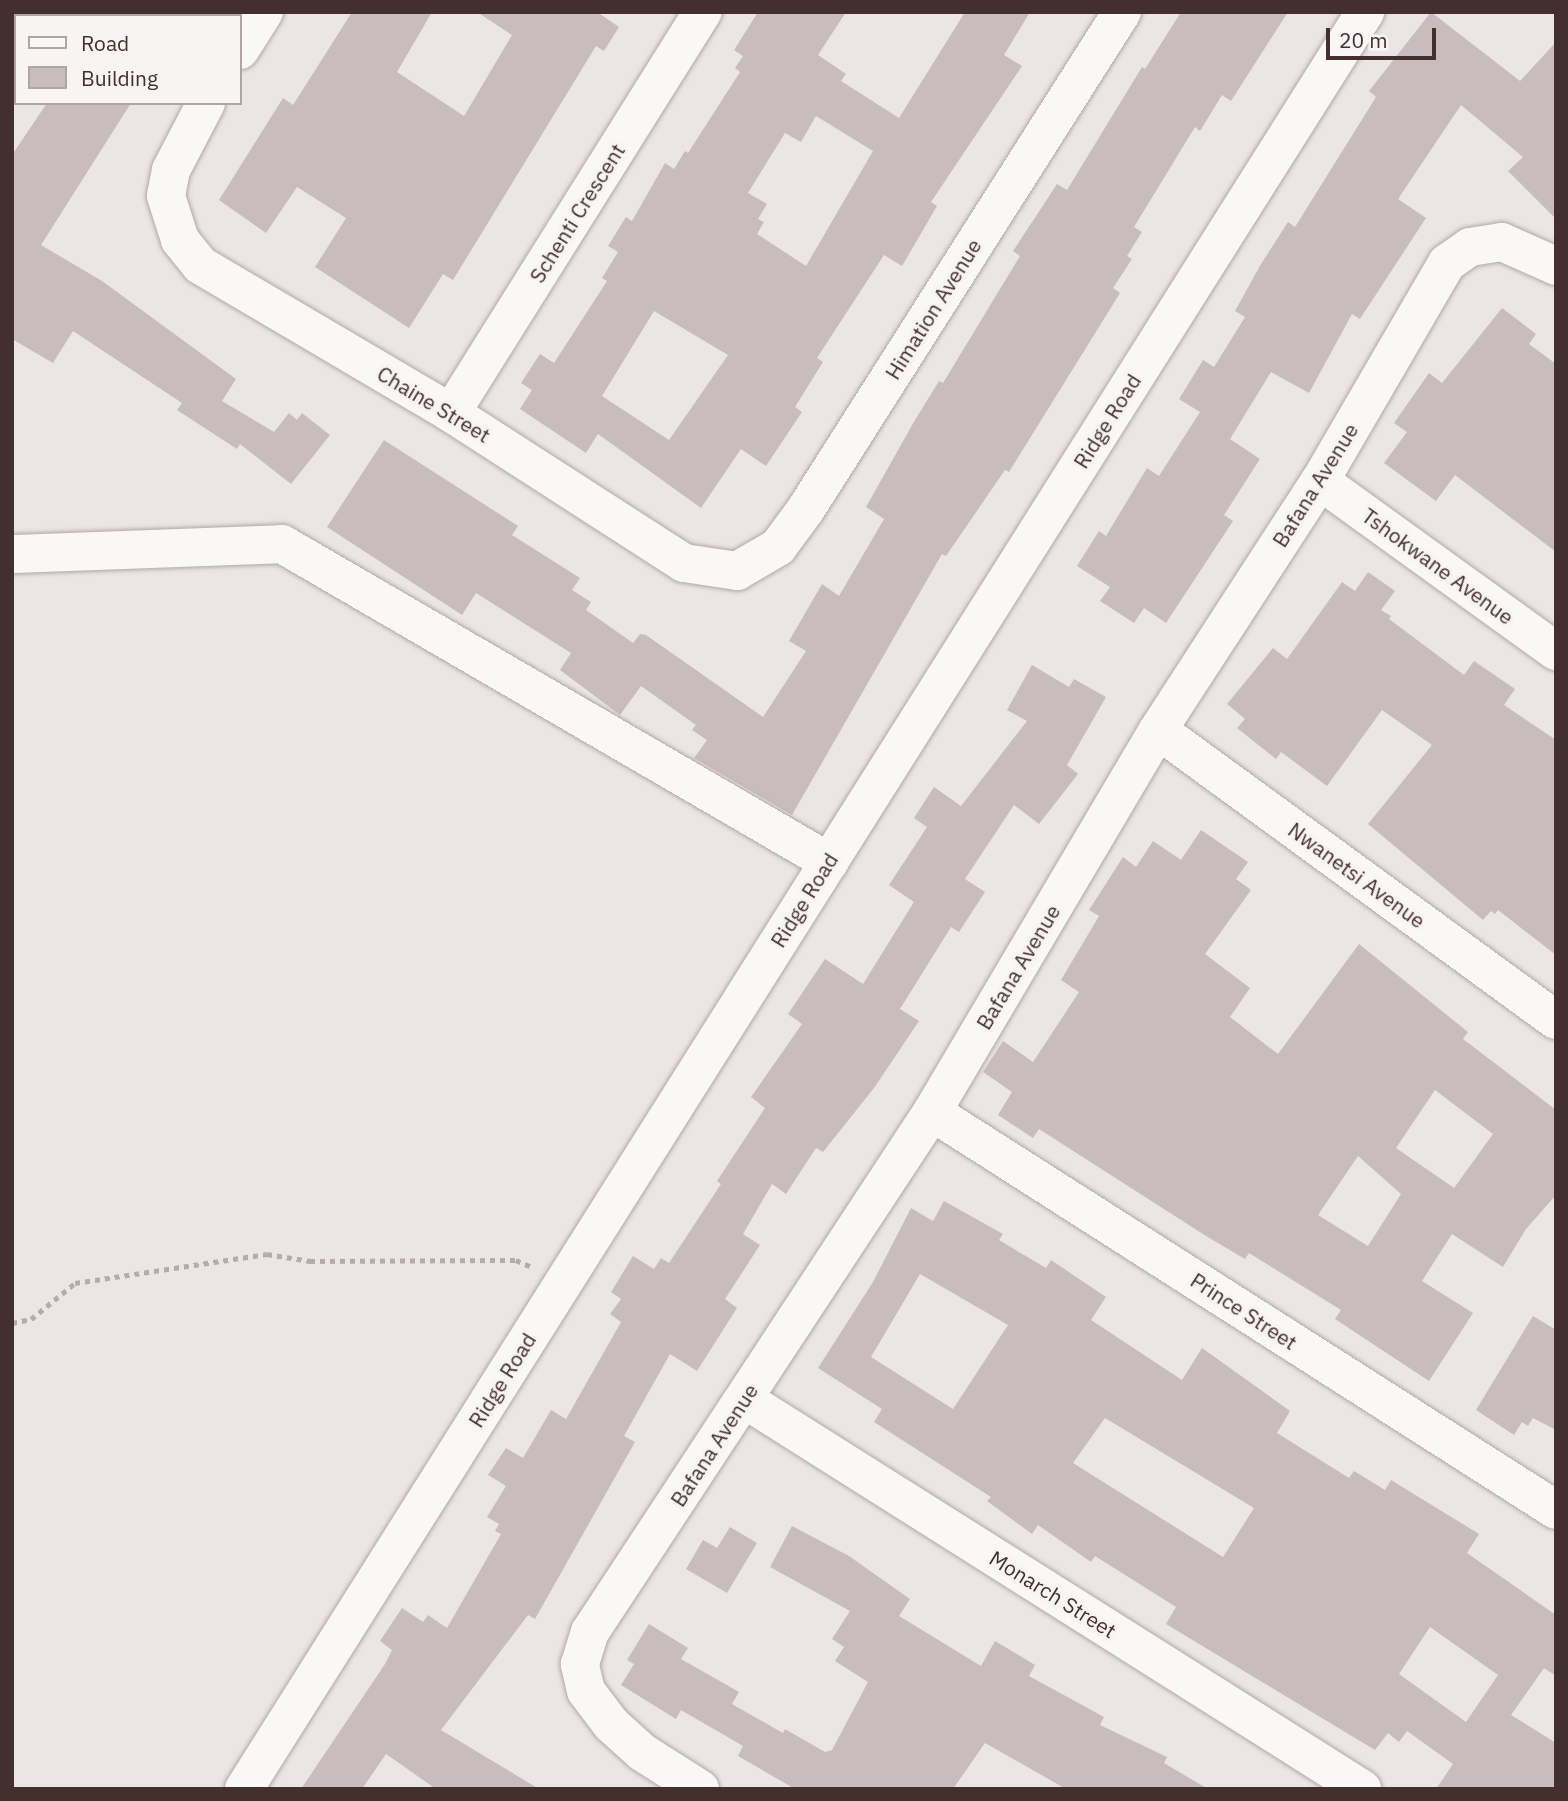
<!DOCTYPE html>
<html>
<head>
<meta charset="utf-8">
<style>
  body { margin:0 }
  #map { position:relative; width:1568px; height:1801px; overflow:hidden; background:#ebe5e5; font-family:"IBM Plex Sans",sans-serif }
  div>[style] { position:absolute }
  .building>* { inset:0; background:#c8bdbc }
  .path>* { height:4.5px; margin-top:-2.25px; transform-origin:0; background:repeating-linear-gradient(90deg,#b4abaa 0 5px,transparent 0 10px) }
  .roads { filter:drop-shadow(0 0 2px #b2a7a6) drop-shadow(0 0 2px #b2a7a6) }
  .minor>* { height:38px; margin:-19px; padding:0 19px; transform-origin:19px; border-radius:19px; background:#faf7f7 }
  span { translate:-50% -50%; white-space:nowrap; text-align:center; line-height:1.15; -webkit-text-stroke:7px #f8f4f4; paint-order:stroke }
  .street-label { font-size:21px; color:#432f2d }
  .frame { position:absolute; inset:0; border:14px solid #432f2d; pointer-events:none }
  .legend { position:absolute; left:14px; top:14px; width:228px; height:91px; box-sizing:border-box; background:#f8f4f4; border:2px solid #b0a5a4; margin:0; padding:9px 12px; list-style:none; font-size:21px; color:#432f2d }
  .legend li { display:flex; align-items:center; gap:14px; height:35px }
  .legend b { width:35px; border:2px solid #b0a5a4 }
  .scale { position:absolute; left:1326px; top:28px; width:110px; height:32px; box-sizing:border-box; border:4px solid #432f2d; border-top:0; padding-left:9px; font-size:21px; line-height:24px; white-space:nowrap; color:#432f2d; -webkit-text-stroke:5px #f8f4f4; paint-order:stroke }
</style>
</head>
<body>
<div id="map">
  <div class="building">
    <div style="clip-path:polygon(352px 12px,432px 12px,397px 72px,464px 116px,512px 35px,477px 12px,597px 12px,619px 27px,604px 51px,596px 46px,453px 280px,443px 274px,409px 328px,315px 267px,346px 218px,297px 187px,266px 233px,219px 200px,283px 98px,293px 105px)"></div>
    <div style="clip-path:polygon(evenodd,758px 12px,846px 12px,818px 55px,846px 74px,841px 81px,899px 118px,965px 12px,1030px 12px,1004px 55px,1022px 66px,931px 202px,937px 206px,902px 266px,884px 255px,817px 358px,823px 362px,795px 407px,802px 412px,766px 466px,741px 449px,701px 508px,598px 434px,586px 453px,520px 409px,532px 390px,521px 383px,540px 354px,554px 363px,607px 281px,602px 278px,618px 252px,608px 246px,626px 217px,632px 221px,665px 163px,674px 169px,685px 151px,688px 153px,740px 72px,735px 68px,743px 56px,734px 50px,758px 12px,816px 116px,873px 151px,806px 266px,757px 234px,764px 222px,758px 219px,767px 204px,748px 193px,785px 133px,801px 142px,816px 116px,758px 12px,654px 311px,728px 355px,669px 440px,602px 396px,654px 311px)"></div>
    <div style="clip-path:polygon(1181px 12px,1288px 12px,1231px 101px,1222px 95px,1200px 131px,1195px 127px,1134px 227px,1142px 232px,1127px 256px,1132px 259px,1113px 288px,1120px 293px,1009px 472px,1005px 470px,946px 556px,942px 554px,792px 815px,694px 758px,707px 740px,692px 730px,696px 725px,641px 686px,620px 715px,560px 670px,571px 653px,476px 593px,462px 615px,327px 527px,384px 440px,518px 526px,512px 535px,580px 578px,572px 590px,591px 602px,586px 610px,633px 643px,640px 634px,646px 635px,763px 717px,806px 651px,789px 641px,822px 584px,839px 596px,884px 519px,866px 507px,915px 420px,939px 381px,943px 383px,1020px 256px,1013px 251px,1057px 184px,1067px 190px,1142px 67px,1145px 69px)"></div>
    <div style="clip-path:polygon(1431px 12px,1520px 81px,1556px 42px,1556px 219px,1508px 171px,1523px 157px,1461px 105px,1398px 199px,1426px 218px,1360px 319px,1352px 314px,1309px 393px,1271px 372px,1230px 439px,1260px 459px,1224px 515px,1233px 521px,1166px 623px,1144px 608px,1134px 623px,1100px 601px,1110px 587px,1077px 566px,1099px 531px,1106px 536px,1147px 468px,1159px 476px,1200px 412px,1179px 399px,1203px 360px,1214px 367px,1245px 317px,1235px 311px,1261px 264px,1288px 222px,1295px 227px,1376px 97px,1369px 91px)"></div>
    <div style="clip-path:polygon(47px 103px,131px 103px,41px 245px,102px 281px,236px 379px,222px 401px,274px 432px,289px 413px,297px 420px,302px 413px,330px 435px,291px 484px,240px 444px,237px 449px,177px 410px,182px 403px,73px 331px,53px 363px,12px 339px,12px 155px)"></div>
    <div style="clip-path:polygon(1502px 308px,1536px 334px,1529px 344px,1556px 364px,1556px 552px,1455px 475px,1436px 501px,1384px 463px,1407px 432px,1394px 423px,1429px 373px,1442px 383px)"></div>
    <div style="clip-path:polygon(1368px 572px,1395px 591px,1381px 610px,1391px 616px,1389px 619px,1464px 675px,1474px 661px,1515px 689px,1504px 705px,1556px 740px,1556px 955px,1498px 910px,1495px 914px,1491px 911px,1483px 920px,1368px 824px,1432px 745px,1382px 710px,1327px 786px,1281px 752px,1276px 759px,1237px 728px,1245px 719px,1227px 704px,1273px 648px,1287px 659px,1342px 582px,1355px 591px)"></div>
    <div style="clip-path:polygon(1032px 665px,1069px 687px,1074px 679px,1106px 697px,1067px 765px,1078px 774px,1039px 824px,1014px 805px,965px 879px,985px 892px,959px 932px,951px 927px,900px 1009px,919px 1021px,874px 1088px,823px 1152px,816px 1148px,786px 1194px,772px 1184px,743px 1234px,760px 1245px,725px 1299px,737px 1308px,697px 1371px,670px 1354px,624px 1436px,635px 1442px,535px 1619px,528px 1615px,441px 1730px,539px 1789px,436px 1789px,386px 1754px,362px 1789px,301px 1789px,385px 1664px,392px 1650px,380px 1641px,402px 1608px,423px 1622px,428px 1615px,447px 1628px,501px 1534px,495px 1531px,499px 1524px,487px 1517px,506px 1486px,488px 1475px,506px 1448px,523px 1458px,551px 1410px,566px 1419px,621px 1322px,610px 1314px,621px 1299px,611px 1292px,633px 1256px,654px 1269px,661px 1258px,669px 1263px,721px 1184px,717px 1181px,765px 1108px,751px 1097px,802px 1024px,788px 1014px,825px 959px,863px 984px,914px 902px,889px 885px,927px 827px,914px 818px,934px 787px,961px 806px,1027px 721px,1007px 710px)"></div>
    <div style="clip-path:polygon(evenodd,1201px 830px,1248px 862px,1236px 879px,1251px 890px,1205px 954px,1250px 988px,1230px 1017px,1278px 1054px,1359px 944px,1468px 1032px,1463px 1039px,1556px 1110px,1556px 1195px,1526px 1229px,1503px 1267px,1452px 1234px,1422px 1281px,1473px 1313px,1429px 1381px,1335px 1319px,1341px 1310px,1249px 1253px,1245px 1259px,1206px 1236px,1039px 1129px,1033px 1138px,998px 1115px,1012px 1092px,983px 1072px,1003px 1041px,1033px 1062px,1079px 992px,1061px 980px,1099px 916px,1089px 910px,1123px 857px,1136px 867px,1153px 841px,1181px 860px,1201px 830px,1435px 1090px,1493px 1134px,1454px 1188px,1396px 1148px,1435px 1090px,1201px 830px,1358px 1156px,1401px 1194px,1368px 1246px,1318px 1215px,1358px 1156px)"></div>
    <div style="clip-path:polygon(evenodd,944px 1201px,1003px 1234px,999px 1240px,1046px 1268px,1051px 1260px,1106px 1297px,1091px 1320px,1182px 1380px,1202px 1348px,1290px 1411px,1277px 1433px,1349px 1478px,1354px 1471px,1385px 1490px,1391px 1480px,1479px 1534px,1467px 1553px,1556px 1615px,1556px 1676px,1544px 1668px,1511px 1715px,1556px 1743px,1556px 1789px,1436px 1789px,1453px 1764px,1407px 1731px,1399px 1742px,1388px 1733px,1375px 1750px,1166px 1624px,1176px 1607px,1095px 1556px,1091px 1562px,1038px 1525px,1032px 1534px,987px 1501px,991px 1497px,874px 1422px,882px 1409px,818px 1368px,873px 1282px,911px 1208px,933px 1221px,944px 1201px,920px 1274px,1008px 1325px,953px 1409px,871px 1357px,920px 1274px,944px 1201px,1105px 1418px,1254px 1508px,1223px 1557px,1073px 1463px,1105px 1418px,944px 1201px,1430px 1627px,1498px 1675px,1466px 1722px,1399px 1674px,1430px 1627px)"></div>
    <div style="clip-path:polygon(1533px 1316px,1556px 1330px,1556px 1430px,1533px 1418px,1528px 1426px,1522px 1422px,1514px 1435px,1476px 1410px)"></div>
    <div style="clip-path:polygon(792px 1526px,849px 1556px,910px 1599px,899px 1616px,981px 1666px,995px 1641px,1035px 1665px,1029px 1676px,1104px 1717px,1100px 1725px,1167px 1757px,1164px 1763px,1208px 1789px,1066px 1789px,985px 1743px,953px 1789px,795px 1789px,738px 1756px,743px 1746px,681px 1710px,676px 1719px,621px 1685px,634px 1664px,627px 1660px,649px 1624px,688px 1648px,681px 1659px,739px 1692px,732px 1704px,783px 1733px,785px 1729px,825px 1752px,832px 1750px,868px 1682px,835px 1661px,844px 1647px,832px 1639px,850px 1611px,770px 1567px)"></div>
    <div style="clip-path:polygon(730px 1527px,757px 1543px,727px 1593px,686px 1569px,703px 1540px,717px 1548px)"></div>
  </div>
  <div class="path">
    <div style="left:12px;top:1323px;width:19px;rotate:-12deg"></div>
    <div style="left:31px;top:1319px;width:57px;rotate:-39.3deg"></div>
    <div style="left:75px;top:1283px;width:194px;rotate:-8.6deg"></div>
    <div style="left:267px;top:1254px;width:44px;rotate:9.2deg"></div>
    <div style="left:310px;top:1261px;width:206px;rotate:-0.3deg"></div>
    <div style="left:516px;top:1260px;width:17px;rotate:24deg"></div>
  </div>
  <div class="roads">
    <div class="minor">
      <div style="left:48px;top:16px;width:4px;rotate:-63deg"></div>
      <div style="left:240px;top:50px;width:45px;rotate:-57.7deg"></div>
      <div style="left:12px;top:76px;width:7px;rotate:-56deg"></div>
      <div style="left:206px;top:103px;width:76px;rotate:117.6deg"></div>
      <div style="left:171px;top:170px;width:26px;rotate:101deg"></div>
      <div style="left:166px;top:196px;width:46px;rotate:72.3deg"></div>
      <div style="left:180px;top:240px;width:32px;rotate:51deg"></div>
      <div style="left:200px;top:265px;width:291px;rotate:30.5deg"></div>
      <div style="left:451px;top:413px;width:277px;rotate:32.8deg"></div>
      <div style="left:684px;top:563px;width:54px;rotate:8.6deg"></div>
      <div style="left:737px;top:571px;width:48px;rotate:-30.3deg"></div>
      <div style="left:778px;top:547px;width:47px;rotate:-53.6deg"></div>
      <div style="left:806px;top:509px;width:589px;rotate:-57.55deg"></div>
      <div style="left:451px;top:413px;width:474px;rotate:-57.9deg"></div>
      <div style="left:1320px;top:481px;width:291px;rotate:35.8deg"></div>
      <div style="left:13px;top:554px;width:269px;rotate:-2.1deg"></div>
      <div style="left:282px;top:544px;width:633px;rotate:30.17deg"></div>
      <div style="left:1158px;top:730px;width:492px;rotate:36.1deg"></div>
      <div style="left:932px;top:1112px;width:740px;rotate:32.53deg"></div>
      <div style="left:744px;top:1399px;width:731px;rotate:32.25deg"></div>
      <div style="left:244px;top:1789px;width:2101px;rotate:-57.75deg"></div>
      <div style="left:700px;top:1789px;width:69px;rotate:-147.5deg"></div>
      <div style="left:642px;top:1752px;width:42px;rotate:-137.9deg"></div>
      <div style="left:611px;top:1724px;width:41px;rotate:-127.1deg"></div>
      <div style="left:586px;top:1691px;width:28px;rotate:-103deg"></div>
      <div style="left:580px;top:1664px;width:34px;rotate:-73deg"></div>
      <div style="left:590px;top:1632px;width:622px;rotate:-56.67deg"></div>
      <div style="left:932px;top:1112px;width:444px;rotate:-59.4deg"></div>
      <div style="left:1158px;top:730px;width:297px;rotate:-57deg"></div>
      <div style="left:1320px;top:481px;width:252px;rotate:-59.8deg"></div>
      <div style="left:1447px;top:263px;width:28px;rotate:-35deg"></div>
      <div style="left:1470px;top:247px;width:32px;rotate:-9deg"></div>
      <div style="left:1502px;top:242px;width:59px;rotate:24deg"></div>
    </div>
  </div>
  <div class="street-label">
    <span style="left:577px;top:213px;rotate:-58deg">Schenti Crescent</span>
    <span style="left:933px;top:309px;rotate:-58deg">Himation Avenue</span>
    <span style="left:434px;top:404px;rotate:31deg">Chaine Street</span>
    <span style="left:1107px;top:421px;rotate:-58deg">Ridge Road</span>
    <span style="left:1315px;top:485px;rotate:-58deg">Bafana Avenue</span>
    <span style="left:1438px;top:566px;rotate:36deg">Tshokwane Avenue</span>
    <span style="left:1357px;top:875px;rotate:36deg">Nwanetsi Avenue</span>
    <span style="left:804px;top:900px;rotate:-58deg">Ridge Road</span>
    <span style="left:1018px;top:967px;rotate:-59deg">Bafana Avenue</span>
    <span style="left:1244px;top:1311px;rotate:33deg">Prince Street</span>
    <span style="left:502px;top:1380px;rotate:-58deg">Ridge Road</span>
    <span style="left:714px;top:1445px;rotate:-57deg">Bafana Avenue</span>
    <span style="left:1053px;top:1594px;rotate:32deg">Monarch Street</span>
  </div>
  <div class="frame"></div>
  <ul class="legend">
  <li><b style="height:9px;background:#faf7f7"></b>Road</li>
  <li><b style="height:19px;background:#c8bdbc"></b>Building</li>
  </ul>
  <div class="scale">20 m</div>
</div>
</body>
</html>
